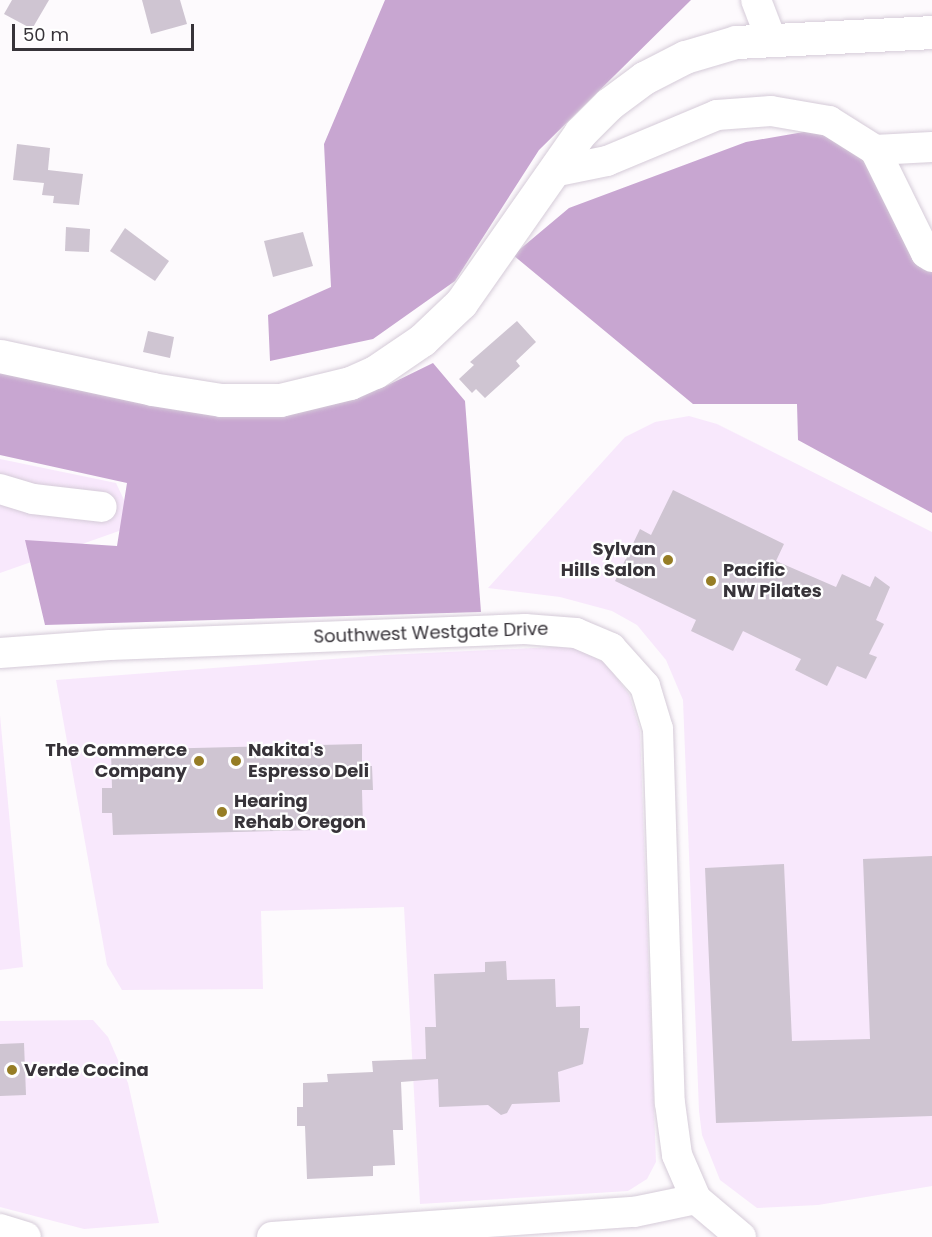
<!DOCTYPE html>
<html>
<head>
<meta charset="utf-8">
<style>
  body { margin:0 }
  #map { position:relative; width:932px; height:1237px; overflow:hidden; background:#fdfafd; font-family:Poppins,sans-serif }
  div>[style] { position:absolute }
  .built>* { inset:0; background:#f8e8fc }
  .forest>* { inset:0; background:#c8a6d1 }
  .building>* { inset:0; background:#cfc5d2 }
  .roads { filter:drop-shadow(0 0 2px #d5cbd8) drop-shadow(0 0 2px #d5cbd8) }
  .minor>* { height:30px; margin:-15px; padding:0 15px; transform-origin:15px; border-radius:15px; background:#fff }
  .major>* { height:33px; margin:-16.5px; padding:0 16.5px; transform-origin:16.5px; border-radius:16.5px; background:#fff }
  .dots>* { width:16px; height:16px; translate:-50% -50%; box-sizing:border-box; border:3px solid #fff; border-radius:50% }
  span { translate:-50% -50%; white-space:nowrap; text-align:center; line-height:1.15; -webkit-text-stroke:4.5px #fff; paint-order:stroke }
  .poi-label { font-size:18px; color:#373339; font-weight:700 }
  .right { translate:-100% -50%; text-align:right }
  .left { translate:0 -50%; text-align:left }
  .street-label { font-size:18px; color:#373339 }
  .scale { position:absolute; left:12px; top:24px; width:182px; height:27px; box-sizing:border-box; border:3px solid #373339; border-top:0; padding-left:8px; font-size:18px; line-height:21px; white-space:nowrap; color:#373339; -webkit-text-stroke:4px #fff; paint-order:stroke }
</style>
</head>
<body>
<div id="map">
  <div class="built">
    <div style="clip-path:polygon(689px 416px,717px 424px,932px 532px,932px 1186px,818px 1205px,757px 1208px,720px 1180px,702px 1135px,699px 1111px,683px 700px,666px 660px,637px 625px,612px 611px,560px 597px,488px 588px,625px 437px,655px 422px)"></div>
    <div style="clip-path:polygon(0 459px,116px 483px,136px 525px,0 573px)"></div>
    <div style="clip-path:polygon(555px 647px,576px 648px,605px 663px,629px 694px,640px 730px,656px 1162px,647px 1179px,628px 1191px,420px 1204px,404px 907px,261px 911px,263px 989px,122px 990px,107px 965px,56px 680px,385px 655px)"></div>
    <div style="clip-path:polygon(0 715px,23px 967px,0 970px)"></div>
    <div style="clip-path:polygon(93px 1020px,108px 1037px,128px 1083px,159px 1223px,84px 1229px,0 1207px,0 1021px)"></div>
  </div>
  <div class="forest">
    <div style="clip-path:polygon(385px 0,691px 0,539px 150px,455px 281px,373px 339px,270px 361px,268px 315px,331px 287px,324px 144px)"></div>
    <div style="clip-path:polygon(815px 130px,864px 156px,932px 261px,932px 513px,798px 440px,797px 404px,693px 404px,513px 255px,569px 208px,746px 142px)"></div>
    <div style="clip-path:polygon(433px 363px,465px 401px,481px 612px,45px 625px,25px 540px,117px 546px,127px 483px,0 455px,0 370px,338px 401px,386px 386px)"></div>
  </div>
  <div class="building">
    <div style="clip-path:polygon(12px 0,49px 0,32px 29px,4px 14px)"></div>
    <div style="clip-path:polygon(142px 0,180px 0,187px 24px,151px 34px)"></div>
    <div style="clip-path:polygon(17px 144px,50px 148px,48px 170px,83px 174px,79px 205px,53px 203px,54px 196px,42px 195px,44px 183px,13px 180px)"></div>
    <div style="clip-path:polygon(66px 227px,90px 229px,89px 252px,65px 251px)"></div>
    <div style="clip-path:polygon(125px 228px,169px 261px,155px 281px,110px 251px)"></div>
    <div style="clip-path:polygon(303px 232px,313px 266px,273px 277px,264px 241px)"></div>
    <div style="clip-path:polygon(517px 321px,536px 342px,516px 361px,520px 366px,485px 398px,476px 389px,472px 393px,459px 379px,474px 365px,470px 362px)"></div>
    <div style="clip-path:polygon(148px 331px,174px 337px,170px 358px,143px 352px)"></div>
    <div style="clip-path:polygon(673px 490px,784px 544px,776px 561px,836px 587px,842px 574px,870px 587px,875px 576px,890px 587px,876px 620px,884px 624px,869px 654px,877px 657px,866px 679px,837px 666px,827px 686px,795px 670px,801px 659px,743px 631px,733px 651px,691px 631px,696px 620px,615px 581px,640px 529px,651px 535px)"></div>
    <div style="clip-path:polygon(362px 744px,362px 766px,372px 766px,373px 790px,362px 790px,363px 829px,113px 835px,112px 813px,102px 813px,102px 788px,112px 788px,111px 750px)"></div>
    <div style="clip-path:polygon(932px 856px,932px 1116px,716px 1123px,705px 868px,784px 864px,792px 1041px,870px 1039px,863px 859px)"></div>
    <div style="clip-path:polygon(506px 961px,507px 980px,555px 979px,556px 1007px,580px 1006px,580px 1028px,589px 1028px,583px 1064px,558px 1072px,560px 1102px,512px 1104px,507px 1113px,501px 1115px,488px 1105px,439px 1107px,438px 1079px,401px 1082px,403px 1130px,393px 1130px,395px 1165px,373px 1166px,373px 1176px,307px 1179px,305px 1126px,297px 1126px,297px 1107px,303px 1107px,303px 1083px,328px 1082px,327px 1074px,373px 1072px,372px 1061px,426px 1059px,425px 1027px,436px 1027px,434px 974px,485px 972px,485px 962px)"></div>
    <div style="clip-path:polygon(24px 1043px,26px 1095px,0 1096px,0 1044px)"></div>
  </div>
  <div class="roads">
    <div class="minor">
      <div style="left:756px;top:0;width:42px;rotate:69deg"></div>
      <div style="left:875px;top:150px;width:115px;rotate:63.7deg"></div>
      <div style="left:926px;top:253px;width:7px;rotate:34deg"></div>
      <div style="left:553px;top:172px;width:55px;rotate:-11.5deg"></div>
      <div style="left:607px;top:161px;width:119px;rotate:-22.7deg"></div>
      <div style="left:717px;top:115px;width:54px;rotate:-4.2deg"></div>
      <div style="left:771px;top:111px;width:59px;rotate:9.8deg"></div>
      <div style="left:829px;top:121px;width:54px;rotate:32.2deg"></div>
      <div style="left:875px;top:150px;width:57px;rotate:-3deg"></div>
      <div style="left:0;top:489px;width:34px;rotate:17deg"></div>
      <div style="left:33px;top:499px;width:69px;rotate:6.6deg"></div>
      <div style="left:0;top:653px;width:110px;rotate:-4.2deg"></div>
      <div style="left:110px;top:645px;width:415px;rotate:-2.2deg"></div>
      <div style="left:525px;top:629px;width:51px;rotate:4.5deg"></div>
      <div style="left:576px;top:633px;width:38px;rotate:23deg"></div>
      <div style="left:611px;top:648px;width:51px;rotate:48.2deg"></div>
      <div style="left:645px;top:686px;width:45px;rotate:73.2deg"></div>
      <div style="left:658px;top:729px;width:374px;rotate:88.2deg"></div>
      <div style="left:670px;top:1103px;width:52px;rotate:82.3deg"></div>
      <div style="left:677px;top:1155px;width:48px;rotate:66.6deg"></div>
      <div style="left:696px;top:1199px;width:59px;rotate:40.2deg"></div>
      <div style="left:0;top:1229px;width:27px;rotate:17deg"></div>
      <div style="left:272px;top:1237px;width:363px;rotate:-4deg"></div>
      <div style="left:634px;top:1212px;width:63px;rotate:-11.8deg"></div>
    </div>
    <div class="major">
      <div style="left:0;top:356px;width:156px;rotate:12.2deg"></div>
      <div style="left:152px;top:389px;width:70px;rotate:9.1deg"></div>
      <div style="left:221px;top:400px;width:59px"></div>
      <div style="left:280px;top:400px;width:72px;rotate:-13.7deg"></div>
      <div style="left:350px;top:383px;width:27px;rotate:-24deg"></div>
      <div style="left:375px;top:372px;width:57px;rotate:-34.2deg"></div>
      <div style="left:422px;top:340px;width:54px;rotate:-43.5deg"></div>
      <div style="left:461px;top:303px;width:208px;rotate:-55deg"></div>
      <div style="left:580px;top:133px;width:41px;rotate:-45deg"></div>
      <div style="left:609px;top:104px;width:44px;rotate:-36.6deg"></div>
      <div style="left:644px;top:78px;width:46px;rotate:-27.1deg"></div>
      <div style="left:685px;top:57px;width:53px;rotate:-16.4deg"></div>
      <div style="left:736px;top:42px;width:196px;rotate:-2.9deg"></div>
    </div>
  </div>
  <div class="dots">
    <div style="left:668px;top:560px;background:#967d25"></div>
    <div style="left:711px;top:581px;background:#967d25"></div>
    <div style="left:199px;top:761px;background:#967d25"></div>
    <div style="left:236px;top:761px;background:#967d25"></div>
    <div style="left:222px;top:812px;background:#967d25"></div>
    <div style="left:12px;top:1070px;background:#967d25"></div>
  </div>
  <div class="poi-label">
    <span class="right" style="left:656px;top:560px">Sylvan<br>Hills Salon</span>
    <span class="left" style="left:723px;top:581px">Pacific<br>NW Pilates</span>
    <span class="right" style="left:187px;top:761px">The Commerce<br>Company</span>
    <span class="left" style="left:248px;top:761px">Nakita's<br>Espresso Deli</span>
    <span class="left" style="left:234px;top:812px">Hearing<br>Rehab Oregon</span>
    <span class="left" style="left:24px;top:1070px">Verde Cocina</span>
  </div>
  <div class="street-label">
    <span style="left:431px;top:633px;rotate:-2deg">Southwest Westgate Drive</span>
  </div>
  <div class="scale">50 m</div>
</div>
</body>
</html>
